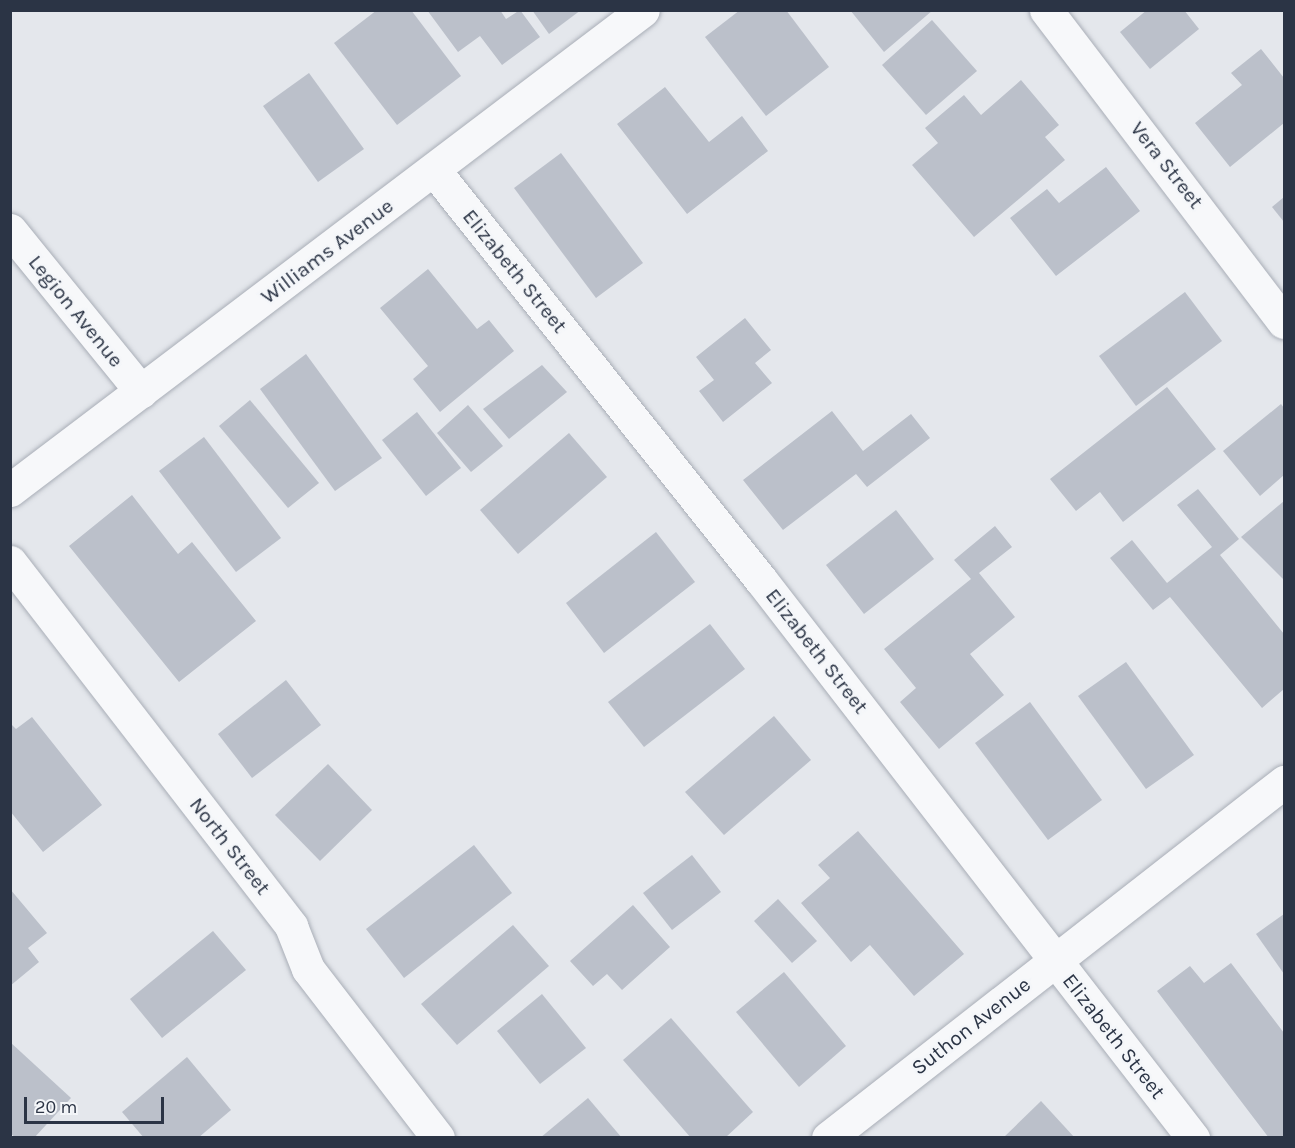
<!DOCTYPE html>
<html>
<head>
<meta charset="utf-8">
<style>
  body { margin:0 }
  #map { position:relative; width:1295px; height:1148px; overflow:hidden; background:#e4e7ec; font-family:Karla,sans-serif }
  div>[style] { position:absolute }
  .building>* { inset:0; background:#bbc0ca }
  .roads { filter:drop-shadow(0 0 2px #a9aeb7) drop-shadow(0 0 2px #a9aeb7) }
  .minor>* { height:33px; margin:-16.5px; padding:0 16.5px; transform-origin:16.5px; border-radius:16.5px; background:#f7f8fa }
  span { translate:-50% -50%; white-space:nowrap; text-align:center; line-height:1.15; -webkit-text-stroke:5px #f4f6f9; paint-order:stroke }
  .street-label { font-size:21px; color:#2b3445 }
  .frame { position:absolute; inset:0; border:12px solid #2b3445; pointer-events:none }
  .scale { position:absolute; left:24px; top:1097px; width:140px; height:27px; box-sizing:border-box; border:3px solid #2b3445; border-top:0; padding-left:8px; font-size:18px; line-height:21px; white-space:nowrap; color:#2b3445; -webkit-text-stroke:4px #f4f6f9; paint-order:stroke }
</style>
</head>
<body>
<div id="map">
  <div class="building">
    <div style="clip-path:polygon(377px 10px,411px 10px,461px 76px,397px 125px,334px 43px)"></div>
    <div style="clip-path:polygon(427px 10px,500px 10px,506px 19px,520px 10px,540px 37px,502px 65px,480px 36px,458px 52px)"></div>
    <div style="clip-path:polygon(532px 10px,581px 10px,549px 34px)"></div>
    <div style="clip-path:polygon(740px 10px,786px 10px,829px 67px,766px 116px,705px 37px)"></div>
    <div style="clip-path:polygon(850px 10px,933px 10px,884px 52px)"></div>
    <div style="clip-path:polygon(1147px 10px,1184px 10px,1199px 29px,1150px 69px,1120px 32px)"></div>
    <div style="clip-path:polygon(932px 20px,977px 71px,926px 115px,882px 65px)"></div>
    <div style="clip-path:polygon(1261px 49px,1284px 78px,1284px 123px,1230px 167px,1195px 123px,1242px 85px,1231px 73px)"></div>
    <div style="clip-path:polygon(309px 73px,364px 149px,318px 182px,263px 106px)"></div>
    <div style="clip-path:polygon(1021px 80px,1059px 125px,1045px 137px,1065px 160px,974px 237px,912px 165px,938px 143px,925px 128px,964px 95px,981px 115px)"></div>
    <div style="clip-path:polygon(665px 87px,709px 142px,742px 116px,768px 151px,687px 214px,617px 124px)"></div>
    <div style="clip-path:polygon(561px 153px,643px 263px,596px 298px,514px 188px)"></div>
    <div style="clip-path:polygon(1106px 167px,1140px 211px,1056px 276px,1010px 218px,1047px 189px,1059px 203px)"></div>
    <div style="clip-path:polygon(1284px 197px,1284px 222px,1272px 207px)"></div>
    <div style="clip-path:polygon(428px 269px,477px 329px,489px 320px,514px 351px,440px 412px,413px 379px,428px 366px,380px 308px)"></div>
    <div style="clip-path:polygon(1185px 292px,1222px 341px,1136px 406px,1099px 356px)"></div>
    <div style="clip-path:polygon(745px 318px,771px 350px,755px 363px,772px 383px,723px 422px,699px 391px,714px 380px,696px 357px)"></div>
    <div style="clip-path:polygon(306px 354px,382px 458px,335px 491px,260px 389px)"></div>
    <div style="clip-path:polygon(542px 365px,567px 392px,509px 439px,483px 409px)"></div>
    <div style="clip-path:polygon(1167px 387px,1216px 449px,1123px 522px,1100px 492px,1076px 511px,1050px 479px)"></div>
    <div style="clip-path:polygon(250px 400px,319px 483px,288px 508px,219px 426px)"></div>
    <div style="clip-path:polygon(1281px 404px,1284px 408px,1284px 475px,1260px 496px,1223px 451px)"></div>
    <div style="clip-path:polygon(468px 405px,503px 446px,471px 472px,437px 433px)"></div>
    <div style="clip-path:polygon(832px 411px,863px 451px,911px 414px,930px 438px,867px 487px,856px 474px,783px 530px,743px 480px)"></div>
    <div style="clip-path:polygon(417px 412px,461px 468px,426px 496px,382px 440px)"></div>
    <div style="clip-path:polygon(569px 433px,607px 477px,518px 554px,480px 510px)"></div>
    <div style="clip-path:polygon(204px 437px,281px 538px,236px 572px,159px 471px)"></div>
    <div style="clip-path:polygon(1198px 489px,1239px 539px,1220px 555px,1284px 634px,1284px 689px,1262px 708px,1170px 597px,1153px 610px,1110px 558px,1132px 540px,1167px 583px,1212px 547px,1177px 505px)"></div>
    <div style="clip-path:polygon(132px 495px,178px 554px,192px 542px,256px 621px,179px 682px,69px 546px)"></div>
    <div style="clip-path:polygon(1284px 501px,1284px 580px,1241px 537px)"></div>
    <div style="clip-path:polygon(896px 510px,934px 559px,864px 614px,826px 565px)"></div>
    <div style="clip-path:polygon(995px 526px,1012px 547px,979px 573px,1015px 617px,970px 654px,1004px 695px,939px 749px,900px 702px,916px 688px,884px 649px,971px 579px,954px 560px)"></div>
    <div style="clip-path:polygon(656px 532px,695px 582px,604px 653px,566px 603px)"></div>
    <div style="clip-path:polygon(710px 624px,745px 669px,644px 747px,608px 702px)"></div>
    <div style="clip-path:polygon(1126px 662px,1194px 755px,1146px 789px,1078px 696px)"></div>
    <div style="clip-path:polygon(286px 680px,321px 725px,252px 778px,218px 734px)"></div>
    <div style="clip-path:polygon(1030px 702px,1102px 800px,1048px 840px,975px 743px)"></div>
    <div style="clip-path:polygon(774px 716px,811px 760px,724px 835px,685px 792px)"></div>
    <div style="clip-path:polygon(32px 717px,102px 805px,43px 852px,10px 811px,10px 723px,16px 729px)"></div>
    <div style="clip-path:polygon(328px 764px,372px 810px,320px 861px,275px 815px)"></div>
    <div style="clip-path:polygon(858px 831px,964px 954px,914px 996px,870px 945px,851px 962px,801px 903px,830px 878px,818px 865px)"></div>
    <div style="clip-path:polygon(474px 845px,512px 893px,404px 978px,366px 929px)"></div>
    <div style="clip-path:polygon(692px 855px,721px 892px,672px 930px,643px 893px)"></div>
    <div style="clip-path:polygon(10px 889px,47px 933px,28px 948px,39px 962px,10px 986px)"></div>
    <div style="clip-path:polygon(778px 899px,817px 941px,792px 963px,754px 921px)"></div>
    <div style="clip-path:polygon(633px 905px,670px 947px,622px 990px,607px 974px,593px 986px,570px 961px)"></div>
    <div style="clip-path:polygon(1284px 914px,1284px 974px,1256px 934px)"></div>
    <div style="clip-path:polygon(513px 925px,549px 966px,457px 1045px,421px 1004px)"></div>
    <div style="clip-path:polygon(213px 931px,246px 970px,162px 1038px,130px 999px)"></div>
    <div style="clip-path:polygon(1231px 963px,1284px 1033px,1284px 1138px,1269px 1138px,1157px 991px,1190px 966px,1204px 983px)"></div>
    <div style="clip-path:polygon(784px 972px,846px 1046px,799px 1087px,736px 1012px)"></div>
    <div style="clip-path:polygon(542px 994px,586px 1048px,540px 1084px,497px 1031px)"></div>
    <div style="clip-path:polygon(671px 1018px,753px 1112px,725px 1138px,691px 1138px,623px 1060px)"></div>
    <div style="clip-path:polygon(10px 1042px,71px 1098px,34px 1138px,16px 1138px,10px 1133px)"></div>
    <div style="clip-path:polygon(187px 1057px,231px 1110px,198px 1138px,144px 1138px,122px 1112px)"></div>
    <div style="clip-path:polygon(588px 1098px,622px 1138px,540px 1138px)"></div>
    <div style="clip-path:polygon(1041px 1101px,1075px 1138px,1003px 1138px)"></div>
  </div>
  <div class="roads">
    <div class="minor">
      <div style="left:1046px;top:10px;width:392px;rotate:52.7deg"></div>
      <div style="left:434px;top:170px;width:524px;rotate:51.43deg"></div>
      <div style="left:761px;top:580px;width:706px;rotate:52.25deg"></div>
      <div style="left:10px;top:230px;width:208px;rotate:50.9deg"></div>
      <div style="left:10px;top:490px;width:794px;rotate:-37.17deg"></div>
      <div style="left:10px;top:562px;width:460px;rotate:52.3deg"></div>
      <div style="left:291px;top:926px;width:46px;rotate:68.4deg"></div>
      <div style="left:308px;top:969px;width:213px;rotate:52.4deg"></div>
      <div style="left:828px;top:1138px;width:579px;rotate:-37.98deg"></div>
    </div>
  </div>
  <div class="street-label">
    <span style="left:1167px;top:165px;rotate:52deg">Vera Street</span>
    <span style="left:327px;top:251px;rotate:-37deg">Williams Avenue</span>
    <span style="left:515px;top:271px;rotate:51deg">Elizabeth Street</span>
    <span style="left:76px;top:311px;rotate:51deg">Legion Avenue</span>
    <span style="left:817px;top:651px;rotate:52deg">Elizabeth Street</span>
    <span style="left:230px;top:846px;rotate:52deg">North Street</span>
    <span style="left:971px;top:1026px;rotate:-38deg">Suthon Avenue</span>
    <span style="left:1114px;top:1036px;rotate:52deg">Elizabeth Street</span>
  </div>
  <div class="frame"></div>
  <div class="scale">20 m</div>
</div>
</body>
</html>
